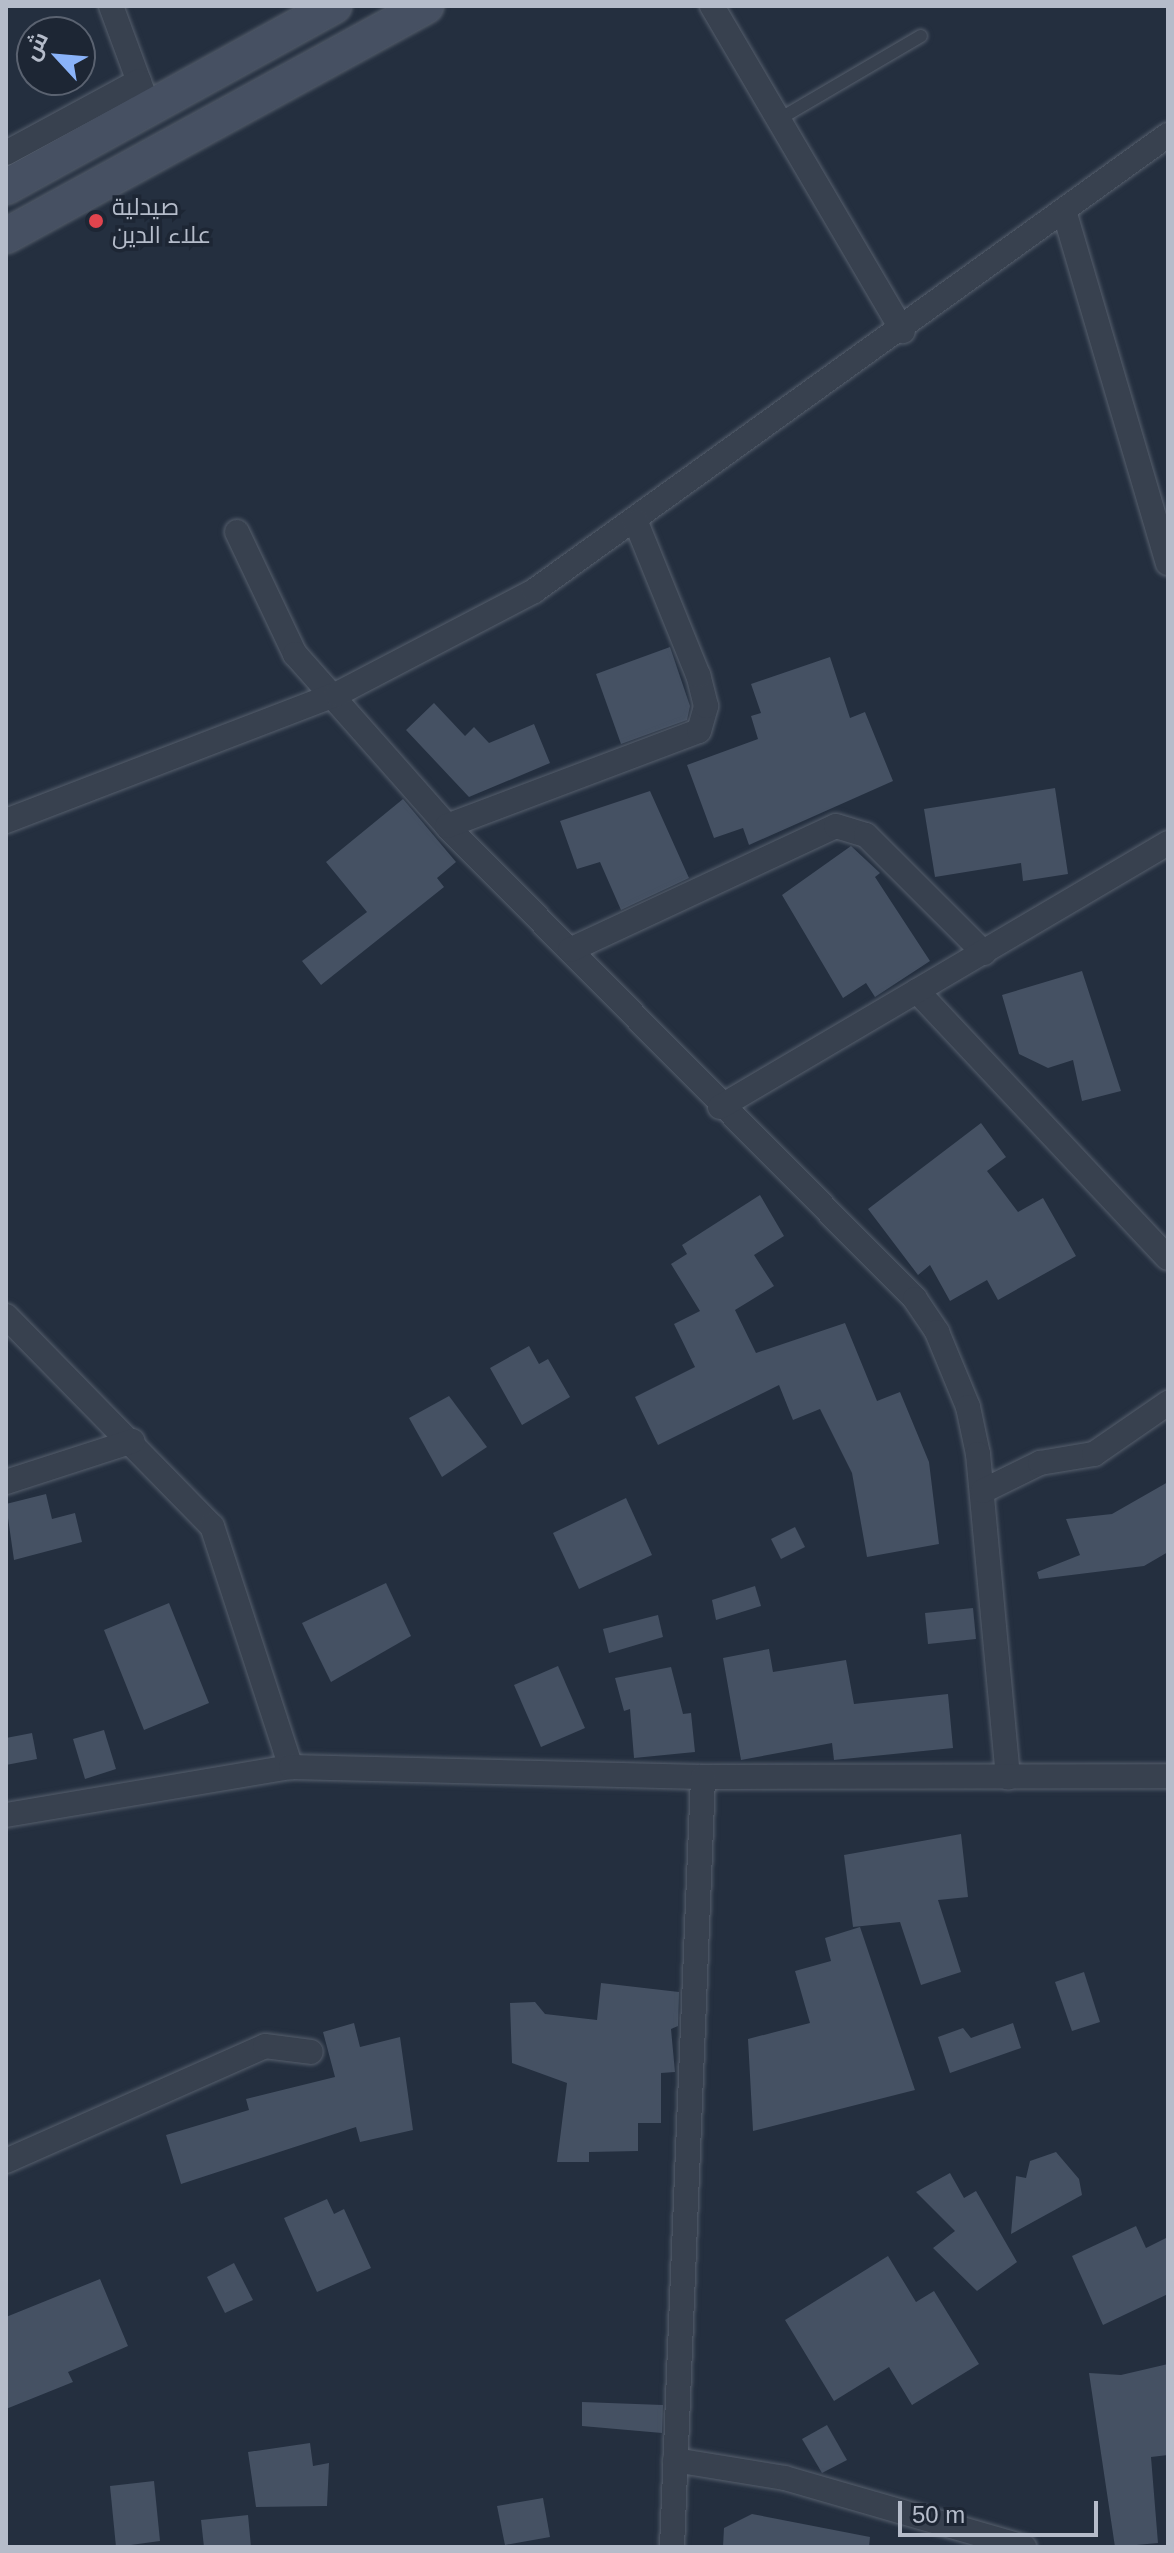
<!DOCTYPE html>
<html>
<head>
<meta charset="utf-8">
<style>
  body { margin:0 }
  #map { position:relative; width:1174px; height:2553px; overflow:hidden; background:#242f3f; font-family:Arial,Cairo,sans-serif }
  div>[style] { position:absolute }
  .building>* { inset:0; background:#455163 }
  .roads { filter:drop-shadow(0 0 2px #565f6d) drop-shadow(0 0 2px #565f6d) }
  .service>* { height:12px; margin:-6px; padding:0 6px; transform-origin:6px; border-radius:6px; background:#38414f }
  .minor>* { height:24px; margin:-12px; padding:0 12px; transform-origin:12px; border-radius:12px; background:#38414f }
  .secondary>* { height:34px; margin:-17px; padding:0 17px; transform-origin:17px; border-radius:17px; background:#465062 }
  .dots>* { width:22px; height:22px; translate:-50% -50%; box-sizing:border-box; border:4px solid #1d2634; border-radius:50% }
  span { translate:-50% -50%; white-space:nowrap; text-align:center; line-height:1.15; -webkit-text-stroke:7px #1d2634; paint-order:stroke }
  .poi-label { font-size:24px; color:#b5bcca }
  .left { translate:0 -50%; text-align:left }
  .frame { position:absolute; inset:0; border:8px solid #b5bcca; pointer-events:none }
  .north { position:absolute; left:16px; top:16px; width:80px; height:80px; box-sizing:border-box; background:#1d2634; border:2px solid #5a6270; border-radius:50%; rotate:296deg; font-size:22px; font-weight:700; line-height:32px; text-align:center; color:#b5bcca }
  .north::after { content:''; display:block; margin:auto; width:28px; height:36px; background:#8ab3f9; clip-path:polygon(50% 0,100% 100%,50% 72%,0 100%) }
  .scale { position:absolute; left:898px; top:2501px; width:200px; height:36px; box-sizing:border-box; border:4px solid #b5bcca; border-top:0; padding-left:10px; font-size:24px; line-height:28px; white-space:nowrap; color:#b5bcca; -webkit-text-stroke:6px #1d2634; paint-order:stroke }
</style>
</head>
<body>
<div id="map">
  <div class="building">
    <div style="clip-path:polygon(670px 647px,690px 706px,687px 720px,621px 744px,596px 674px)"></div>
    <div style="clip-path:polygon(830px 657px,850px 718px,865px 712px,893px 781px,749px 845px,743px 828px,714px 838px,687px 765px,758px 739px,751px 716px,761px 713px,751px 684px)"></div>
    <div style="clip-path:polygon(434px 703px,465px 736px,474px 727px,489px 743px,534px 724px,550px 763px,469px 797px,406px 730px)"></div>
    <div style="clip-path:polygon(1055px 788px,1068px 874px,1023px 881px,1021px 863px,935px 877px,924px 809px)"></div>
    <div style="clip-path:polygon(650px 791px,689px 878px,621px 910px,600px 862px,577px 869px,560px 821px)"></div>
    <div style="clip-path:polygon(403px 799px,456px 862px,437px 878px,444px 887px,321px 985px,302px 961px,367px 912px,326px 862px)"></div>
    <div style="clip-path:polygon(851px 846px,880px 873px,875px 877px,930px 961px,875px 997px,866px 983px,843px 998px,782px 895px)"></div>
    <div style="clip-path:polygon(1082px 971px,1121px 1091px,1082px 1101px,1073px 1060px,1048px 1068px,1019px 1054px,1002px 995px)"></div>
    <div style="clip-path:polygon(981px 1123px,1006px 1157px,987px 1171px,1018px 1212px,1043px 1198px,1076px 1256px,998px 1300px,987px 1280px,950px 1301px,930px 1265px,918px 1275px,868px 1209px)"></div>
    <div style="clip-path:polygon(760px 1195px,784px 1236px,754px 1255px,774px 1286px,735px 1310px,756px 1353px,845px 1323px,877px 1401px,900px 1392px,929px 1462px,939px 1544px,867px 1557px,852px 1473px,820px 1409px,793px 1420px,779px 1385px,658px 1445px,635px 1397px,695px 1367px,674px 1324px,700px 1311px,671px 1264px,687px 1254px,682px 1245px)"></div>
    <div style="clip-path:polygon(529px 1346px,539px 1364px,548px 1359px,570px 1397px,522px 1425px,490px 1368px)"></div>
    <div style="clip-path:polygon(449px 1396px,487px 1447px,442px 1477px,409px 1418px)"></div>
    <div style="clip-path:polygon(1168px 1482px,1168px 1552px,1144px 1566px,1039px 1579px,1037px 1572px,1080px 1555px,1066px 1519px,1112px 1514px)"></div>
    <div style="clip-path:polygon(46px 1494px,52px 1519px,75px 1513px,82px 1542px,14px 1560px,6px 1504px)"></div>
    <div style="clip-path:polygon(626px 1498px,652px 1555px,579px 1589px,553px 1533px)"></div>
    <div style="clip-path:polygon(795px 1527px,805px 1547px,781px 1559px,771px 1539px)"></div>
    <div style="clip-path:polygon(386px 1583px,411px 1636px,331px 1682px,302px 1623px)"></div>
    <div style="clip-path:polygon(755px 1586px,761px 1606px,716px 1620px,712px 1600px)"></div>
    <div style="clip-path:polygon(169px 1603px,209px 1703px,144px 1730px,104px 1630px)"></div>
    <div style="clip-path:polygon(973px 1608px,976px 1639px,928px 1644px,925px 1613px)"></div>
    <div style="clip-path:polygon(658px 1615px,663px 1637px,609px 1653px,603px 1629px)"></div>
    <div style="clip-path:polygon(769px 1649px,773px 1672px,846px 1660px,854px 1704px,948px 1694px,953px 1748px,834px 1760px,832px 1743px,741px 1760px,723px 1658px)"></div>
    <div style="clip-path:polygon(558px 1666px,585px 1728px,541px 1747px,514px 1685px)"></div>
    <div style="clip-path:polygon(671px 1667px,683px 1714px,691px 1713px,695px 1752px,634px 1758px,630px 1709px,624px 1711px,615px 1678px)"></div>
    <div style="clip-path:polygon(104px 1730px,116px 1769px,85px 1779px,73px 1739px)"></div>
    <div style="clip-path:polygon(32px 1733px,37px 1759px,6px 1765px,6px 1738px)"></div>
    <div style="clip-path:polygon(961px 1834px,968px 1897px,938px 1900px,961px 1972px,921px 1985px,900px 1922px,853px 1927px,844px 1855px)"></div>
    <div style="clip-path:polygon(860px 1927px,915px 2090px,753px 2131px,748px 2039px,810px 2023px,795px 1971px,831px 1961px,825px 1938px)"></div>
    <div style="clip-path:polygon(1084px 1972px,1100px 2022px,1072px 2031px,1055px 1982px)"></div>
    <div style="clip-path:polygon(601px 1983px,679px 1992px,678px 2026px,671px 2029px,675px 2072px,661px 2073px,661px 2123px,638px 2123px,638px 2151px,589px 2152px,589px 2162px,557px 2162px,567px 2083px,512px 2063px,510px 2003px,535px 2002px,545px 2014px,597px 2020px)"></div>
    <div style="clip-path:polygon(354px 2023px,360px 2047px,400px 2037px,413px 2130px,360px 2142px,356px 2127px,181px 2184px,166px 2135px,249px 2110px,246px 2099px,335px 2077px,323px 2032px)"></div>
    <div style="clip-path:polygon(1013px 2023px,1021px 2048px,950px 2073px,938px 2037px,963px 2028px,971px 2038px)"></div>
    <div style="clip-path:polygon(1056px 2152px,1079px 2179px,1082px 2195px,1011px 2234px,1016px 2176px,1026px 2178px,1030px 2161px)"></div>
    <div style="clip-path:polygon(950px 2173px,964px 2198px,976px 2191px,1017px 2262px,977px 2291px,933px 2248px,955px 2231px,916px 2192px)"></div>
    <div style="clip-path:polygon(327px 2199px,334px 2214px,344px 2209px,371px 2268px,317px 2292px,284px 2218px)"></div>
    <div style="clip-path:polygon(1136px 2226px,1146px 2248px,1168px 2237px,1168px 2294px,1103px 2325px,1072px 2256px)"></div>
    <div style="clip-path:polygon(888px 2256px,916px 2302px,934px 2291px,979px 2364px,912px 2405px,889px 2367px,834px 2401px,785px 2320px)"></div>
    <div style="clip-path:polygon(234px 2263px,253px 2300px,225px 2313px,207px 2277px)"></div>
    <div style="clip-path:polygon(100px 2279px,128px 2346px,68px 2372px,73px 2382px,6px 2409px,6px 2317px)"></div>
    <div style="clip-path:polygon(1168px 2364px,1168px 2455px,1151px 2457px,1158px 2543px,1115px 2547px,1089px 2373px,1121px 2375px)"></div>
    <div style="clip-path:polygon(582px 2402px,663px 2405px,662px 2433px,582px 2426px)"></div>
    <div style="clip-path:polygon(827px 2425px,847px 2460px,822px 2473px,802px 2439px)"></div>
    <div style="clip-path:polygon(310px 2443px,313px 2466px,329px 2463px,327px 2506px,256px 2507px,248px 2452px)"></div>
    <div style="clip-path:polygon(154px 2481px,160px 2541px,116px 2547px,110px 2486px)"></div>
    <div style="clip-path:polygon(543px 2498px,550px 2537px,505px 2545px,497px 2506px)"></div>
    <div style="clip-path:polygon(752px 2514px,870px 2537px,869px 2547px,723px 2547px,724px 2528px)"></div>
    <div style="clip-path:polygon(248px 2515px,251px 2547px,204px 2547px,201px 2520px)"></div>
  </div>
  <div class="roads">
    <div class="service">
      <div style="left:776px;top:121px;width:168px;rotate:-30.4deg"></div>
    </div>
    <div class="minor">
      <div style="left:111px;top:6px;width:95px;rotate:69.7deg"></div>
      <div style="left:712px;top:6px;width:377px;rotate:59.6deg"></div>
      <div style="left:6px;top:153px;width:151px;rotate:-28.4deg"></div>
      <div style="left:1065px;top:214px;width:364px;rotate:73.6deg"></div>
      <div style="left:237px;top:532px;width:135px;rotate:64.6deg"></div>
      <div style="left:295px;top:654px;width:230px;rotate:48.5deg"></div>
      <div style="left:447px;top:826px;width:665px;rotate:45.3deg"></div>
      <div style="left:915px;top:1299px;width:40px;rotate:56deg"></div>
      <div style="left:937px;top:1332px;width:81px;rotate:67.5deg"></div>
      <div style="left:968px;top:1407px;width:48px;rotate:78deg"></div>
      <div style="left:978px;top:1454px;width:325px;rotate:84.7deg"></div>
      <div style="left:6px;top:821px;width:355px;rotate:-21deg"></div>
      <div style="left:337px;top:694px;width:222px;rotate:-27.6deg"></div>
      <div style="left:534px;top:591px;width:781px;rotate:-35.73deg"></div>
      <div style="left:447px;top:826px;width:269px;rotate:-20.7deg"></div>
      <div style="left:699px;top:731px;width:26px;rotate:-74deg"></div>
      <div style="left:706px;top:706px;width:32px;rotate:-104deg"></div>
      <div style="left:698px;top:675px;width:165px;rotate:-112.1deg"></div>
      <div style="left:570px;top:950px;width:293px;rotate:-25deg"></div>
      <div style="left:836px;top:826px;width:31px;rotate:17deg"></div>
      <div style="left:866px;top:835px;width:167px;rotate:45deg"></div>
      <div style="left:917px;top:991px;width:366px;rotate:46.8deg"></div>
      <div style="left:720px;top:1107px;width:520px;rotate:-30.51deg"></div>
      <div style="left:6px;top:1316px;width:294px;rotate:45.6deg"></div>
      <div style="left:212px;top:1526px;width:254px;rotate:71.9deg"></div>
      <div style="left:6px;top:1482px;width:133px;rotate:-17.9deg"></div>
      <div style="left:983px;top:1491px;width:64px;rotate:-26.2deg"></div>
      <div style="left:1040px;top:1463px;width:55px;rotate:-9.5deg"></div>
      <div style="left:1094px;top:1454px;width:90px;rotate:-34.6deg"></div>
      <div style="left:6px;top:1815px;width:289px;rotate:-9.6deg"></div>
      <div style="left:291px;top:1767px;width:412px;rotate:1.4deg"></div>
      <div style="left:703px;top:1777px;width:465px;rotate:-0.1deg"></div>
      <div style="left:6px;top:2161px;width:283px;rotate:-23.9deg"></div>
      <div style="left:265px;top:2046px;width:46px;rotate:7.4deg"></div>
      <div style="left:675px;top:2460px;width:111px;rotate:9.3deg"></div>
      <div style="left:785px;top:2478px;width:249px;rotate:16.1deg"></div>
      <div style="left:672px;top:2547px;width:771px;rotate:-87.69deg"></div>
    </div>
    <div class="secondary">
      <div style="left:6px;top:187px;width:375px;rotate:-28.9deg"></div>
      <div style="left:6px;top:236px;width:479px;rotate:-28.7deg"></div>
    </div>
  </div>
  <div class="dots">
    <div style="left:96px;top:221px;background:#e0444e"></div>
  </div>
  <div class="poi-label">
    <span class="left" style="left:112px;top:221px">صيدلية<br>علاء الدين</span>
  </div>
  <div class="frame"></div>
  <div class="north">ش</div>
  <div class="scale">50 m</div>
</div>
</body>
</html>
